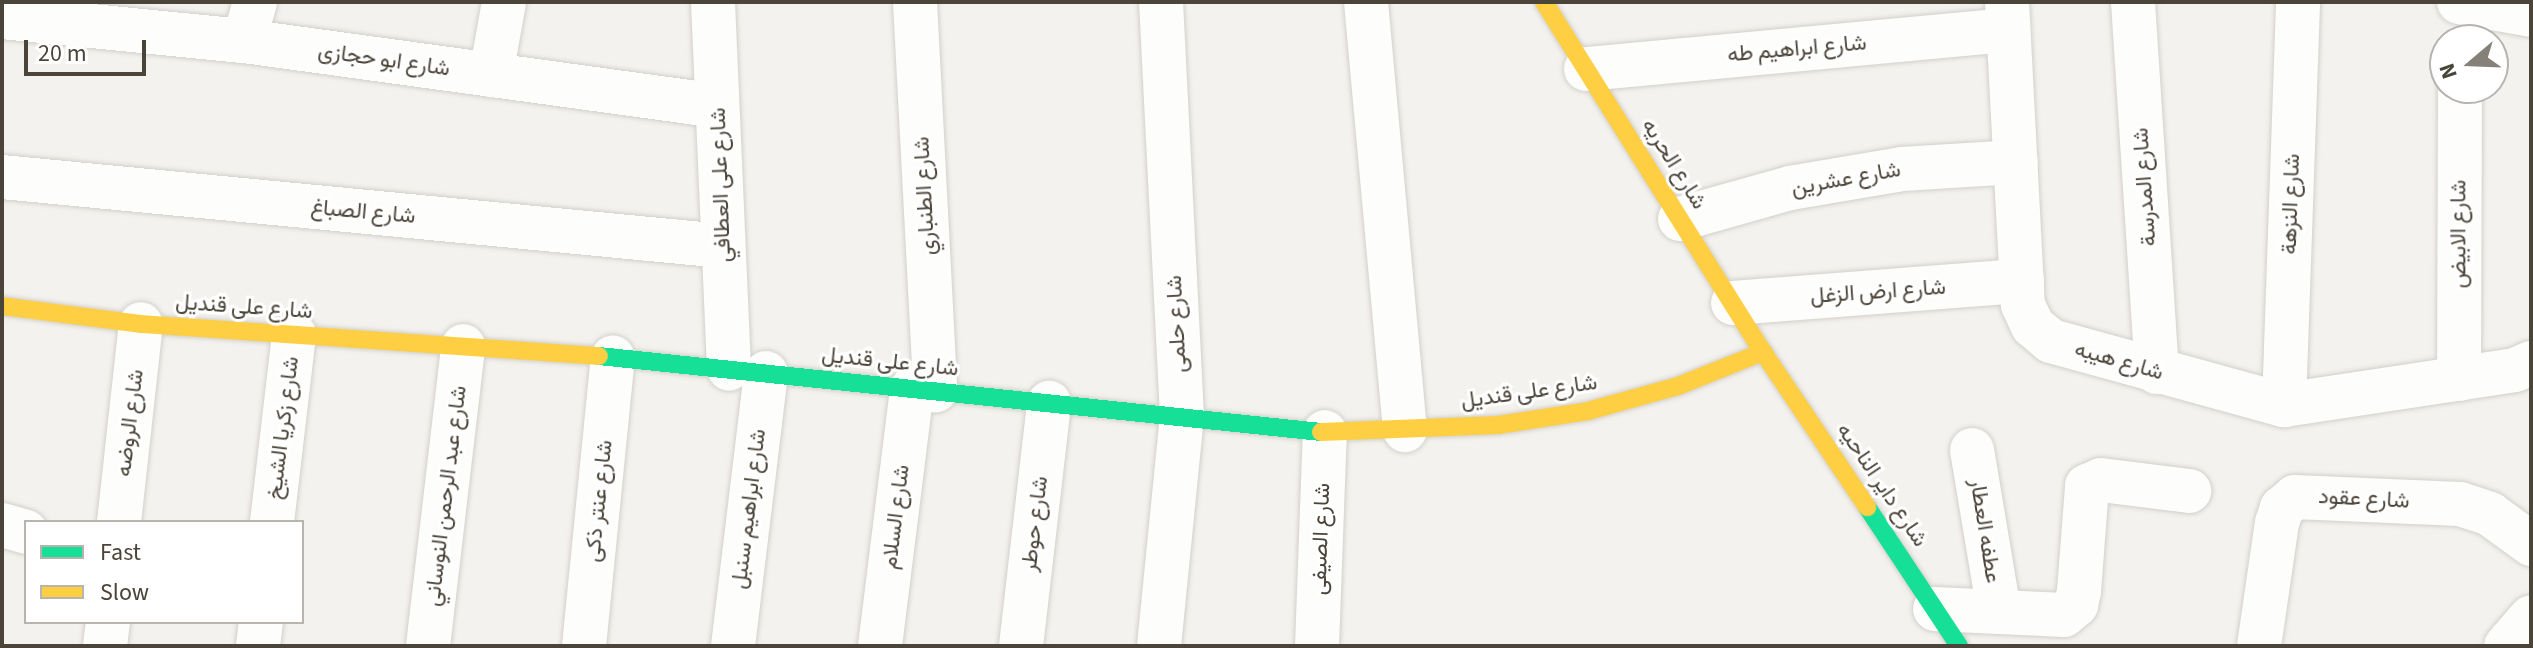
<!DOCTYPE html>
<html>
<head>
<meta charset="utf-8">
<style>
  body { margin:0 }
  #map { position:relative; width:2533px; height:648px; overflow:hidden; background:#f4f2ee; font-family:"Source Sans 3",Vazirmatn,sans-serif }
  div>[style] { position:absolute }
  .roads { filter:drop-shadow(0 0 2px #d2d0cb) drop-shadow(0 0 2px #d2d0cb) }
  .street>* { height:44px; margin:-22px; padding:0 22px; transform-origin:22px; border-radius:22px; background:#fdfdfc }
  .fast>* { height:18px; margin:-9px; padding:0 9px; transform-origin:9px; border-radius:9px; background:#16e098 }
  .slow>* { height:18px; margin:-9px; padding:0 9px; transform-origin:9px; border-radius:9px; background:#ffcf43 }
  span { translate:-50% -50%; white-space:nowrap; text-align:center; line-height:1.15; -webkit-text-stroke:6px #fff; paint-order:stroke }
  .street-label { font-size:22px; color:#4b4439 }
  .frame { position:absolute; inset:0; border:4px solid #4b4439; pointer-events:none }
  .legend { position:absolute; left:24px; top:520px; width:280px; height:104px; box-sizing:border-box; background:#fff; border:2px solid #b7b4b0; margin:0; padding:10px 14px; list-style:none; font-size:24px; color:#4b4439 }
  .legend li { display:flex; align-items:center; gap:16px; height:40px }
  .legend b { width:40px; border:2px solid #b7b4b0 }
  .north { position:absolute; left:2429px; top:24px; width:80px; height:80px; box-sizing:border-box; background:#fff; border:2px solid #b7b4b0; border-radius:50%; rotate:251deg; font-size:22px; font-weight:700; line-height:32px; text-align:center; color:#4b4439 }
  .north::after { content:''; display:block; margin:auto; width:28px; height:36px; background:#868178; clip-path:polygon(50% 0,100% 100%,50% 72%,0 100%) }
  .scale { position:absolute; left:24px; top:40px; width:122px; height:36px; box-sizing:border-box; border:4px solid #4b4439; border-top:0; padding-left:10px; font-size:24px; line-height:28px; white-space:nowrap; color:#4b4439; -webkit-text-stroke:6px #fff; paint-order:stroke }
</style>
</head>
<body>
<div id="map">
  <div class="roads">
    <div class="street">
      <div style="left:713px;top:2px;width:367px;rotate:87.5deg"></div>
      <div style="left:915px;top:2px;width:389px;rotate:87deg"></div>
      <div style="left:1366px;top:2px;width:430px;rotate:84.8deg"></div>
      <div style="left:2007px;top:2px;width:303px;rotate:87deg"></div>
      <div style="left:2023px;top:305px;width:23px;rotate:65deg"></div>
      <div style="left:2033px;top:326px;width:23px;rotate:40deg"></div>
      <div style="left:2051px;top:341px;width:242px;rotate:15.4deg"></div>
      <div style="left:2284px;top:405px;width:234px;rotate:-8.6deg"></div>
      <div style="left:2515px;top:370px;width:17px;rotate:-24deg"></div>
      <div style="left:2133px;top:2px;width:371px;rotate:86.3deg"></div>
      <div style="left:2459px;top:2px;width:73px;rotate:10.2deg"></div>
      <div style="left:2px;top:17px;width:243px;rotate:5.7deg"></div>
      <div style="left:244px;top:41px;width:477px;rotate:7.8deg"></div>
      <div style="left:244px;top:41px;width:41px;rotate:-74.2deg"></div>
      <div style="left:1586px;top:69px;width:424px;rotate:-5.3deg"></div>
      <div style="left:491px;top:75px;width:74px;rotate:-79.9deg"></div>
      <div style="left:2px;top:177px;width:724px;rotate:5.47deg"></div>
      <div style="left:1680px;top:219px;width:114px;rotate:-15.7deg"></div>
      <div style="left:1790px;top:188px;width:114px;rotate:-9.6deg"></div>
      <div style="left:1902px;top:169px;width:114px;rotate:-3.5deg"></div>
      <div style="left:1733px;top:303px;width:290px;rotate:-4.4deg"></div>
      <div style="left:2459px;top:379px;width:291px;rotate:-89.8deg"></div>
      <div style="left:2284px;top:405px;width:403px;rotate:-88deg"></div>
      <div style="left:1972px;top:450px;width:164px;rotate:80.5deg"></div>
      <div style="left:119px;top:522px;width:199px;rotate:-83.7deg"></div>
      <div style="left:272px;top:522px;width:189px;rotate:-83.3deg"></div>
      <div style="left:2px;top:525px;width:25px;rotate:16deg"></div>
      <div style="left:1935px;top:609px;width:129px;rotate:2.7deg"></div>
      <div style="left:2064px;top:615px;width:16px;rotate:-40deg"></div>
      <div style="left:2076px;top:605px;width:14px;rotate:-78deg"></div>
      <div style="left:2079px;top:591px;width:105px;rotate:-85.6deg"></div>
      <div style="left:2087px;top:486px;width:15px;rotate:-23deg"></div>
      <div style="left:2101px;top:480px;width:89px;rotate:7.1deg"></div>
      <div style="left:105px;top:646px;width:24px;rotate:-83deg"></div>
      <div style="left:258px;top:646px;width:24px;rotate:-83deg"></div>
      <div style="left:428px;top:646px;width:302px;rotate:-83.3deg"></div>
      <div style="left:584px;top:646px;width:290px;rotate:-84.3deg"></div>
      <div style="left:733px;top:646px;width:275px;rotate:-83.1deg"></div>
      <div style="left:880px;top:646px;width:260px;rotate:-82.9deg"></div>
      <div style="left:1021px;top:646px;width:245px;rotate:-83.4deg"></div>
      <div style="left:1159px;top:646px;width:231px;rotate:-84.3deg"></div>
      <div style="left:1182px;top:416px;width:415px;rotate:-92.9deg"></div>
      <div style="left:1317px;top:646px;width:214px;rotate:-87.9deg"></div>
      <div style="left:2259px;top:646px;width:124px;rotate:-81.7deg"></div>
      <div style="left:2277px;top:523px;width:16px;rotate:-72deg"></div>
      <div style="left:2282px;top:508px;width:17px;rotate:-40deg"></div>
      <div style="left:2295px;top:497px;width:165px;rotate:2.4deg"></div>
      <div style="left:2460px;top:504px;width:32px;rotate:18deg"></div>
      <div style="left:2490px;top:514px;width:51px;rotate:36.2deg"></div>
      <div style="left:2506px;top:646px;width:38px;rotate:-49deg"></div>
    </div>
    <div class="fast">
      <div style="left:599px;top:356px;width:726px;rotate:6.01deg"></div>
      <div style="left:1867px;top:507px;width:167px;rotate:56.5deg"></div>
    </div>
    <div class="slow">
      <div style="left:1544px;top:2px;width:413px;rotate:58deg"></div>
      <div style="left:1763px;top:352px;width:187px;rotate:56.1deg"></div>
      <div style="left:2px;top:306px;width:140px;rotate:7.4deg"></div>
      <div style="left:141px;top:324px;width:459px;rotate:4deg"></div>
      <div style="left:1321px;top:432px;width:177px;rotate:-2.3deg"></div>
      <div style="left:1498px;top:425px;width:91px;rotate:-8.8deg"></div>
      <div style="left:1588px;top:411px;width:93px;rotate:-15.5deg"></div>
      <div style="left:1678px;top:386px;width:92px;rotate:-21.8deg"></div>
    </div>
  </div>
  <div class="street-label">
    <span style="left:1797px;top:49px;rotate:-5deg">شارع ابراهيم طه</span>
    <span style="left:384px;top:60px;rotate:8deg">شارع ابو حجازى</span>
    <span style="left:1674px;top:164px;rotate:58deg">شارع الحريه</span>
    <span style="left:1846px;top:179px;rotate:-10deg">شارع عشرين</span>
    <span style="left:721px;top:185px;rotate:-92deg">شارع على العطافي</span>
    <span style="left:2145px;top:187px;rotate:-94deg">شارع المدرسة</span>
    <span style="left:925px;top:196px;rotate:-93deg">شارع الطنباري</span>
    <span style="left:2291px;top:204px;rotate:-88deg">شارع النزهة</span>
    <span style="left:363px;top:212px;rotate:5deg">شارع الصباغ</span>
    <span style="left:2459px;top:234px;rotate:-90deg">شارع الابيض</span>
    <span style="left:1878px;top:292px;rotate:-4deg">شارع ارض الزغل</span>
    <span style="left:244px;top:307px;rotate:4deg">شارع على قنديل</span>
    <span style="left:1177px;top:324px;rotate:-93deg">شارع حلمى</span>
    <span style="left:2119px;top:361px;rotate:16deg">شارع هيبه</span>
    <span style="left:890px;top:362px;rotate:6deg">شارع على قنديل</span>
    <span style="left:1529px;top:392px;rotate:-8deg">شارع على قنديل</span>
    <span style="left:130px;top:423px;rotate:-83deg">شارع الروضه</span>
    <span style="left:283px;top:428px;rotate:-83deg">شارع زكريا الشيخ</span>
    <span style="left:1882px;top:485px;rotate:56deg">شارع داير الناحيه</span>
    <span style="left:446px;top:496px;rotate:-83deg">شارع عبد الرحمن النوساني</span>
    <span style="left:2364px;top:499px;rotate:3deg">شارع عقود</span>
    <span style="left:599px;top:501px;rotate:-84deg">شارع عنتر ذكى</span>
    <span style="left:749px;top:509px;rotate:-83deg">شارع ابراهيم سنبل</span>
    <span style="left:896px;top:517px;rotate:-83deg">شارع السلام</span>
    <span style="left:1035px;top:524px;rotate:-83deg">شارع حوطر</span>
    <span style="left:1985px;top:531px;rotate:81deg">عطفه العطار</span>
    <span style="left:1321px;top:539px;rotate:-88deg">شارع الصيفى</span>
  </div>
  <div class="frame"></div>
  <ul class="legend">
  <li><b style="height:10px;background:#16e098"></b>Fast</li>
  <li><b style="height:10px;background:#ffcf43"></b>Slow</li>
  </ul>
  <div class="north">N</div>
  <div class="scale">20 m</div>
</div>
</body>
</html>
